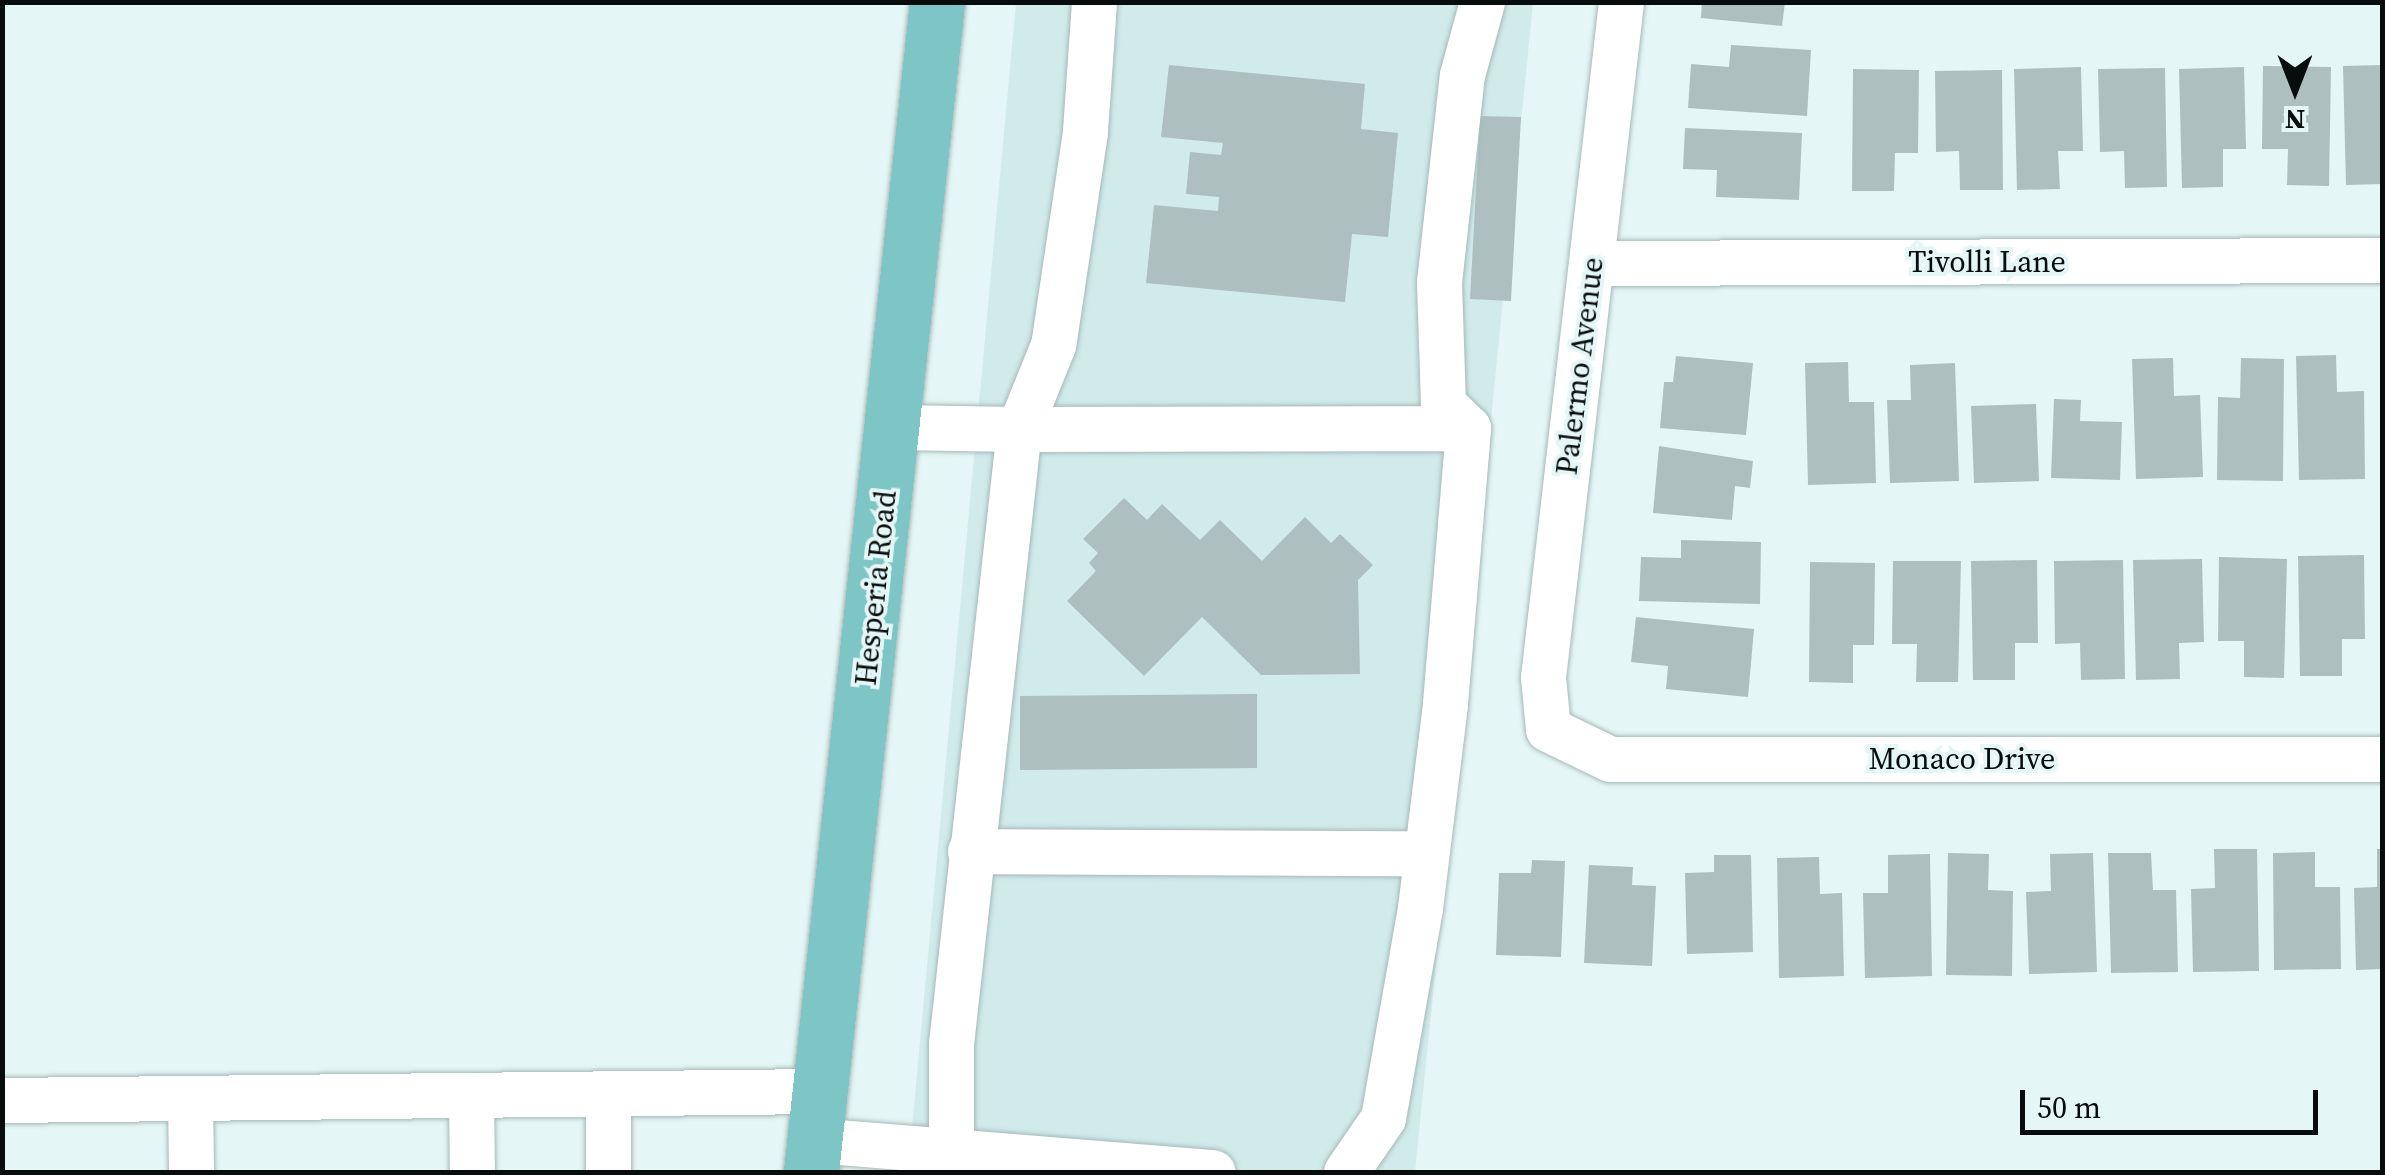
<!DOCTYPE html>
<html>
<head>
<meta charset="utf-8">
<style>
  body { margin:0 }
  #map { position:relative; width:2385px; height:1175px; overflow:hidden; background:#e4f6f6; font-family:"Source Serif 4",serif }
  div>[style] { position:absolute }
  .built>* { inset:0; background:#d0ebea }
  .building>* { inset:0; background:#aebfbf }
  .roads { filter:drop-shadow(0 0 2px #a7b8b8) drop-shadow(0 0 2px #a7b8b8) }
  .minor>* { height:45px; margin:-22.5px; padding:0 22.5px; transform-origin:22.5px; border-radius:22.5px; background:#fff }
  .major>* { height:55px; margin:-27.5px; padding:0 27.5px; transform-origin:27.5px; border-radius:27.5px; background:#7ec5c6 }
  span { translate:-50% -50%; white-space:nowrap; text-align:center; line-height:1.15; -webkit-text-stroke:8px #e4f6f6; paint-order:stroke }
  .street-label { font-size:30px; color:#070c0c }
  .frame { position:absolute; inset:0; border:5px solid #070c0c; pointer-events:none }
  .north { position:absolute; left:2245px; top:40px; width:100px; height:100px; -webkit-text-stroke:8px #e4f6f6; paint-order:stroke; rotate:180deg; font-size:28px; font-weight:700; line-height:40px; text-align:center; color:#070c0c }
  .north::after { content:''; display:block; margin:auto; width:35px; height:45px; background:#070c0c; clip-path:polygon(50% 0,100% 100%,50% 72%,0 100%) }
  .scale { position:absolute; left:2020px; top:1090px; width:298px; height:45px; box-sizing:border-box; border:5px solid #070c0c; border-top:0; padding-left:12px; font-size:30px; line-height:35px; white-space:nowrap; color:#070c0c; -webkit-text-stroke:8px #e4f6f6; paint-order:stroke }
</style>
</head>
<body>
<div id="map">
  <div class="built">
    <div style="clip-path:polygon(1016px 3px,1533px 3px,1415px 1172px,908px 1172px)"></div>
  </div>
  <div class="building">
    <div style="clip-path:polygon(1702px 2px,1785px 2px,1782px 26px,1701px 18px)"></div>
    <div style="clip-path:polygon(1731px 45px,1811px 50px,1807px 116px,1688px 108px,1691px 64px,1729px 67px)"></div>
    <div style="clip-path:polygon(1169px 65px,1365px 84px,1361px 129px,1398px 133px,1388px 237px,1352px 234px,1345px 302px,1146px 283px,1154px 205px,1218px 211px,1219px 197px,1186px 194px,1190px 152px,1221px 155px,1223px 143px,1161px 137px)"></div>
    <div style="clip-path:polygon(2382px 65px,2382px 184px,2346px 185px,2343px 66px)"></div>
    <div style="clip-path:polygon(2263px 66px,2331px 67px,2329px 186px,2287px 185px,2288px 149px,2262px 149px)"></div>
    <div style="clip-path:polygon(2081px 67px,2083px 151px,2058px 151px,2060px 189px,2017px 190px,2014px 69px)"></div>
    <div style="clip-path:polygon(2244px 67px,2246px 149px,2223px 149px,2223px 187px,2182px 188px,2179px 69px)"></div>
    <div style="clip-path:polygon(2165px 68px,2167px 187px,2125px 188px,2124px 151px,2100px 152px,2098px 69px)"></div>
    <div style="clip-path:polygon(1853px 69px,1919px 70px,1918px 153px,1895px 153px,1894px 191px,1852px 191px)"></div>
    <div style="clip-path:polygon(2002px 70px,2003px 190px,1960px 190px,1959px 151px,1936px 152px,1935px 71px)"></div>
    <div style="clip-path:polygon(1480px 116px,1521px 117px,1511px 301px,1470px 299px)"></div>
    <div style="clip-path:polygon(1685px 128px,1802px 133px,1799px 200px,1716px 197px,1717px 170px,1683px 169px)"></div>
    <div style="clip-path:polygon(2336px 355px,2337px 392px,2364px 391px,2365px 479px,2299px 480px,2296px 356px)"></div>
    <div style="clip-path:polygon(1676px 356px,1753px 363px,1746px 435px,1660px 428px,1664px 382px,1673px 382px)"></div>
    <div style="clip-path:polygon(2173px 358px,2174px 396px,2200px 395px,2203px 477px,2136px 479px,2132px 359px)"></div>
    <div style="clip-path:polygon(2241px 358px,2284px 359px,2283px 481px,2217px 480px,2218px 397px,2240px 398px)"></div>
    <div style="clip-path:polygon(1848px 362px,1849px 402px,1874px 402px,1876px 483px,1808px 485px,1805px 363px)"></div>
    <div style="clip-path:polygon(1955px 363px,1959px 481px,1890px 483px,1887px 400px,1911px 400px,1910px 365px)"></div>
    <div style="clip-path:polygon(2054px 399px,2081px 400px,2080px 421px,2122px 422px,2120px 480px,2051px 478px)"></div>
    <div style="clip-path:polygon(2036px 404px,2039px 481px,1974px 483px,1971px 406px)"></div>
    <div style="clip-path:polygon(1659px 446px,1753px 461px,1750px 488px,1735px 486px,1732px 520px,1653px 513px)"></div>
    <div style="clip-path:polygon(1124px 498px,1147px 520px,1162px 504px,1200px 540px,1220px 520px,1262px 561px,1305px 517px,1331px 543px,1340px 534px,1373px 565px,1358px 580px,1360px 674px,1261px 675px,1202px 617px,1144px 676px,1067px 601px,1096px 571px,1089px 563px,1098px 553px,1083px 539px)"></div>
    <div style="clip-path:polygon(1681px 540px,1761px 542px,1760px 604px,1639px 601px,1641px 557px,1681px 558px)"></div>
    <div style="clip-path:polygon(2364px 555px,2365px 639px,2342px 639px,2342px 676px,2300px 676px,2298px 556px)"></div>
    <div style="clip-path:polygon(2219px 557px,2287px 559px,2284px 678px,2244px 677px,2244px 641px,2218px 641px)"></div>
    <div style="clip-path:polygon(2202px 559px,2204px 642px,2179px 643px,2180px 679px,2136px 680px,2133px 560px)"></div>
    <div style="clip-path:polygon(2037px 560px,2038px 643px,2015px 643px,2015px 680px,1973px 680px,1971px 561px)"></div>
    <div style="clip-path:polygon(2123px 560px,2125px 679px,2081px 680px,2080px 643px,2055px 644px,2054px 561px)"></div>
    <div style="clip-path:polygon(1893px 561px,1961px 561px,1958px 682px,1916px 682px,1917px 644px,1892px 644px)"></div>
    <div style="clip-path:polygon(1810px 562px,1875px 563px,1874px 645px,1853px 645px,1853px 683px,1809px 682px)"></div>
    <div style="clip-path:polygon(1636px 617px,1754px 629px,1748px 697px,1666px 689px,1668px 666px,1631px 662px)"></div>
    <div style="clip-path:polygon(1257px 694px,1257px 768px,1020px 770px,1020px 696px)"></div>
    <div style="clip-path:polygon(2214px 849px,2257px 849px,2259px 971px,2193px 972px,2191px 889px,2215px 888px)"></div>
    <div style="clip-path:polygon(2377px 849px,2382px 849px,2382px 969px,2356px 970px,2354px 888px,2377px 887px)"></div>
    <div style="clip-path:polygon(2315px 852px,2315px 887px,2340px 887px,2341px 969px,2274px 970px,2273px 853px)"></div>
    <div style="clip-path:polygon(1948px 853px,1989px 854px,1988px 890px,2013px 891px,2012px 976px,1946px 975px)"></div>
    <div style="clip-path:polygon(2093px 853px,2097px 972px,2029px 974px,2026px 892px,2051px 891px,2050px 854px)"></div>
    <div style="clip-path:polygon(2108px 853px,2151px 853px,2153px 890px,2176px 890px,2178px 972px,2111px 973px)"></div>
    <div style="clip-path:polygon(1930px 854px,1932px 976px,1865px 978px,1863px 893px,1888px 893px,1888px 855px)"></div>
    <div style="clip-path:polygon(1714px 855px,1751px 855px,1753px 952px,1687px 954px,1685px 873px,1714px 872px)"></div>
    <div style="clip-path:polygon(1819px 857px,1820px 894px,1842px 893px,1844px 976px,1779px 978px,1777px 858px)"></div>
    <div style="clip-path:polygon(1532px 860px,1565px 861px,1561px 957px,1496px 955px,1499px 873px,1531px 873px)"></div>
    <div style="clip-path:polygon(1589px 865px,1633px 867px,1632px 885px,1656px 886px,1652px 966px,1584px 963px)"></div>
  </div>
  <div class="roads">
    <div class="minor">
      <div style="left:1094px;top:2px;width:130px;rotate:94deg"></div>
      <div style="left:1085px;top:132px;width:215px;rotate:98.5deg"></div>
      <div style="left:1053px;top:345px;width:91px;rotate:112deg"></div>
      <div style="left:1019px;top:429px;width:449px;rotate:-0.1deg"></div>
      <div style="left:1621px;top:2px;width:679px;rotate:96.59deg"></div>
      <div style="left:1543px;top:677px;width:52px;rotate:84.5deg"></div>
      <div style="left:1548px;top:729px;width:69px;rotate:25.8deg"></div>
      <div style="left:1610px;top:759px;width:772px"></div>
      <div style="left:1592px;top:263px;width:790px;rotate:-0.22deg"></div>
      <div style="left:894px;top:427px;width:125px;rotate:0.9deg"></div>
      <div style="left:1019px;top:429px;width:619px;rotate:96.31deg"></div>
      <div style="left:951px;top:1044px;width:128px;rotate:90deg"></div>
      <div style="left:970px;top:851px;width:456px;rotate:0.3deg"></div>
      <div style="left:471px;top:1095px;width:77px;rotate:89.3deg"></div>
      <div style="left:190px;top:1098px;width:74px;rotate:89.2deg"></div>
      <div style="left:2px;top:1100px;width:816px;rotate:-0.63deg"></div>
      <div style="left:813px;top:1140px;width:401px;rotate:4.6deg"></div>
      <div style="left:608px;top:1172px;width:79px;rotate:-90deg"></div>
      <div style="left:1346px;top:1172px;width:65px;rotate:-55.6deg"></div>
      <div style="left:1383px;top:1118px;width:213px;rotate:-80deg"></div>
      <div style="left:1420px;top:908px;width:207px;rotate:-83deg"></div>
      <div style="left:1445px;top:703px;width:276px;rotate:-85.2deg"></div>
      <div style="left:1468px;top:428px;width:35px;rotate:-136deg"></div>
      <div style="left:1443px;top:404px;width:122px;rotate:-91.9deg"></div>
      <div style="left:1439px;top:282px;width:208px;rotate:-83.7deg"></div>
      <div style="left:1462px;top:75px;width:76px;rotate:-74.7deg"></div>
    </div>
    <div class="major">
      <div style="left:811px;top:1172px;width:1177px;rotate:-83.85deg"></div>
    </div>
  </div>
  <div class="street-label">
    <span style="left:1987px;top:262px">Tivolli Lane</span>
    <span style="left:1580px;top:366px;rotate:-83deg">Palermo Avenue</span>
    <span style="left:876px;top:588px;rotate:-84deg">Hesperia Road</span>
    <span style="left:1962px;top:759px">Monaco Drive</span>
  </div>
  <div class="frame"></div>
  <div class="north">N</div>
  <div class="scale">50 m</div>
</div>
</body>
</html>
